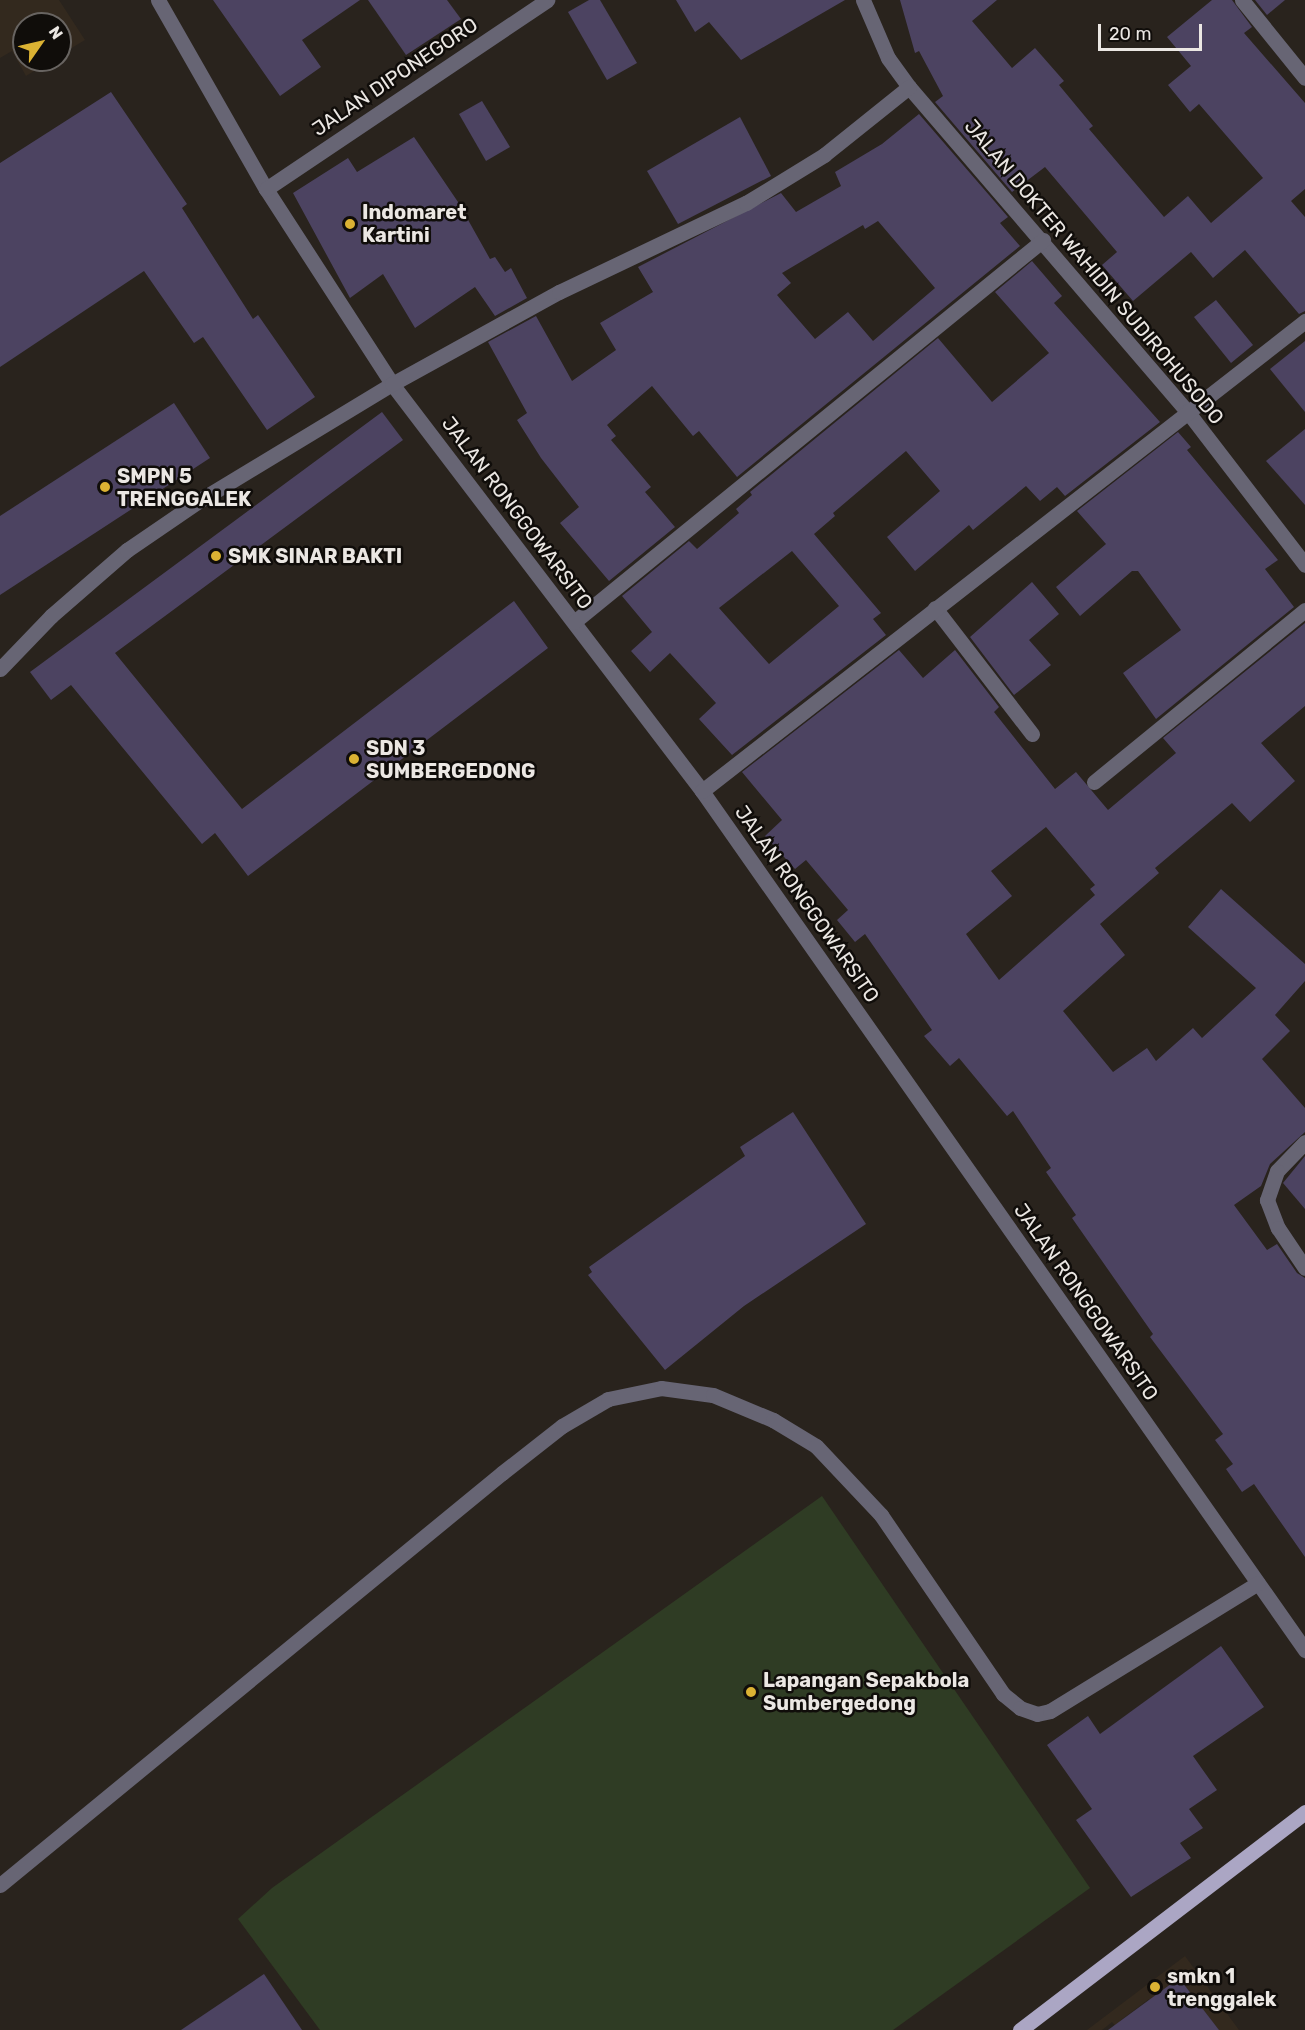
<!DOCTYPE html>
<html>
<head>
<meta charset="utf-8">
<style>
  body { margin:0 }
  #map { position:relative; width:1305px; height:2030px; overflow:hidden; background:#29231d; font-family:Rubik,sans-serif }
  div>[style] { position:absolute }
  .built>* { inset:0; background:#33291e }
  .green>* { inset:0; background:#2f3c24 }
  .building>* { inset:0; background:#4c4361 }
  .minor>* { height:15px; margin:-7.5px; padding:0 7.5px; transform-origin:7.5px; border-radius:7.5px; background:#676574 }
  .major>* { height:15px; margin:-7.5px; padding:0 7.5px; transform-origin:7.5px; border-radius:7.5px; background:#aba6c4 }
  .dots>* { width:16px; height:16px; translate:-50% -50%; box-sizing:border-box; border:3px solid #100d0a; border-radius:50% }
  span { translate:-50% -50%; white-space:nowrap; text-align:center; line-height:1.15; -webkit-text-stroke:5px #100d0a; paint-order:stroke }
  .street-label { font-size:20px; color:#ebe7e3 }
  .poi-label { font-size:20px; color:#ebe7e3; font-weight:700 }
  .left { translate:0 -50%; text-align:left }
  .north { position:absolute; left:12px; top:12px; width:60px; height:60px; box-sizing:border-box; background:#100d0a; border:2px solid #686461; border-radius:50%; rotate:56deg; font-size:16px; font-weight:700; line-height:24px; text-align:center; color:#ebe7e3 }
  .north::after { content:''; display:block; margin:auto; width:21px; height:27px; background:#dbb233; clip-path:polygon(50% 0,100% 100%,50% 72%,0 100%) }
  .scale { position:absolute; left:1098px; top:24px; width:104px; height:27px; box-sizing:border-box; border:3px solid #ebe7e3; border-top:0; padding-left:8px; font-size:18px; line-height:21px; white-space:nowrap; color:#ebe7e3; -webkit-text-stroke:4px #100d0a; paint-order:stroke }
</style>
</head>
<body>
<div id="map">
  <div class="built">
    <div style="clip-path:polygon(0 0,59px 0,85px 40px,60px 55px,60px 24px,24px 24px,24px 60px,52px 60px,26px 76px,12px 51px,0 58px)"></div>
    <div style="clip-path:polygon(1185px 1956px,1239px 2030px,1219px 2030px,1179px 1978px,1154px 1997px,1173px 2030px,1149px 1999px,1121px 2020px,1119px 2030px,1112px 2022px,1102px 2030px,1087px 2030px)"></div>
  </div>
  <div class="green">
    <div style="clip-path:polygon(822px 1496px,1090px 1888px,893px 2030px,320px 2030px,238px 1919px,272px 1888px)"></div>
  </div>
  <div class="building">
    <div style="clip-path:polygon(213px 0,360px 0,302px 40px,321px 67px,280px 96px)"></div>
    <div style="clip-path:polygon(368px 0,447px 0,461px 19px,406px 55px)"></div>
    <div style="clip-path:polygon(589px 0,600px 0,637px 63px,607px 80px,568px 12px)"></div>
    <div style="clip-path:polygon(676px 0,845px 0,741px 60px,709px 22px,695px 32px)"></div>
    <div style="clip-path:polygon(900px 0,997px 0,972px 21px,1012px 68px,1035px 48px,1064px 81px,1059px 85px,1093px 126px,1089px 129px,1164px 217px,1188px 196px,1211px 223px,1263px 178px,1199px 104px,1190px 112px,1168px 85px,1191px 66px,1167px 37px,1212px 0,1232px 0,1252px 27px,1244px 33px,1305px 103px,1305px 189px,1291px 201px,1305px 217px,1305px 311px,1299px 314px,1245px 250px,1213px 278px,1191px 252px,1133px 301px,1102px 265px,1117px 252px,1045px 167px,1012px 192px,935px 102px,943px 96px,919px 51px,915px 53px)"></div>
    <div style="clip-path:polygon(1255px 0,1285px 0,1267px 15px)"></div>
    <div style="clip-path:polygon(111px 92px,187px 204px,182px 208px,253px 319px,258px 315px,315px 397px,267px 430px,203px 337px,194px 343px,144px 271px,0 367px,0 163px)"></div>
    <div style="clip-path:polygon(482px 101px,510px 147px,486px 161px,459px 114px)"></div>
    <div style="clip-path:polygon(evenodd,919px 114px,1008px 217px,1000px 223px,1020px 246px,737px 477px,699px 431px,693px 436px,652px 386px,607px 425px,616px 436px,611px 440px,651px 487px,645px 492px,675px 527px,609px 581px,560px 523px,579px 507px,541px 458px,517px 420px,527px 413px,488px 342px,536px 316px,572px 381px,616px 350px,600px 323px,653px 292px,638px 267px,781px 193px,796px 212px,841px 186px,835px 172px,882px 144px,919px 114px,878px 221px,935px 288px,873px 341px,848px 312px,815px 339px,777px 295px,791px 283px,782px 273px,863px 225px,865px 229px,878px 221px)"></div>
    <div style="clip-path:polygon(740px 117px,771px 176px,678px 224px,647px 171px)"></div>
    <div style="clip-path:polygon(414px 137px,458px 202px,490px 259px,495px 257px,505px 272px,511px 268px,527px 298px,495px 316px,475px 287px,415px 328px,383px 274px,350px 298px,293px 193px,348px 158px,357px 172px)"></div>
    <div style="clip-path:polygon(evenodd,1032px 261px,1062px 296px,1054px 303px,1160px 422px,1065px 496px,1057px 487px,1040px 501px,1026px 486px,973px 530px,969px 525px,915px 571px,887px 537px,940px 491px,906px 451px,833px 513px,835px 516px,814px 534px,881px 613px,873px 619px,886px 635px,732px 755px,699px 719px,716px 703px,670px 653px,650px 672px,631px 651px,652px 632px,622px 596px,689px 541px,697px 549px,739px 513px,736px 509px,752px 495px,750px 492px,938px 338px,992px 402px,1049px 353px,995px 292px,1032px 261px,792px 551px,839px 606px,769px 664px,719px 608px,792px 551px)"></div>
    <div style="clip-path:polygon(1216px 300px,1253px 345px,1231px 363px,1194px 317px)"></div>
    <div style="clip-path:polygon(1305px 341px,1305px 412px,1270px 369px)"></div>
    <div style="clip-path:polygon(174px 403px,210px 458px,0 595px,0 516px)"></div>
    <div style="clip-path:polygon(382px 412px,403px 440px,115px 653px,242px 809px,514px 601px,548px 648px,248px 876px,215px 833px,202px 844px,71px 685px,51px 700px,30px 672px)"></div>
    <div style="clip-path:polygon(1305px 429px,1305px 505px,1266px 461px)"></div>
    <div style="clip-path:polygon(1178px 432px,1191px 447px,1187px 450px,1278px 560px,1265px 569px,1294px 607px,1156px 719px,1123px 673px,1181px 630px,1138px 571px,1132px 571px,1080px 616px,1056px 587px,1106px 544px,1077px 511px)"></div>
    <div style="clip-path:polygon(1032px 582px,1059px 614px,1029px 640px,1051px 665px,1014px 695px,970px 637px)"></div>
    <div style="clip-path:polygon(evenodd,1305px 623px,1305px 706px,1261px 743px,1295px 781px,1250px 822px,1232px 803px,1155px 868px,1159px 873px,1100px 924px,1125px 955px,1063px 1011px,1113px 1072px,1147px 1048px,1156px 1061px,1193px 1028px,1202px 1038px,1256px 988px,1188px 927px,1221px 889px,1305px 964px,1305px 981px,1275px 1015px,1290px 1031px,1262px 1059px,1305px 1108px,1305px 1132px,1270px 1164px,1261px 1186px,1234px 1205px,1267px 1250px,1277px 1244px,1297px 1273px,1305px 1278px,1305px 1557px,1254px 1484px,1242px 1492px,1226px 1469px,1233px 1464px,1215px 1440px,1223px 1434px,1150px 1337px,1153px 1334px,1072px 1218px,1076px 1215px,1046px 1172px,1051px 1168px,1013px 1111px,1007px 1116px,959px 1058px,950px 1066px,924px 1036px,932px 1030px,865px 934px,855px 942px,837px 920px,848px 910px,806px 860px,795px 869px,765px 836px,782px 820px,742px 772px,899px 650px,923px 678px,955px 650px,999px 707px,994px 712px,1055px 789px,1076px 772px,1108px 810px,1176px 753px,1163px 738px,1305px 623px,1046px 827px,1095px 885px,1090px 889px,1095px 895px,999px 980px,966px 934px,1012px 896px,991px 871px,1046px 827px)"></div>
    <div style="clip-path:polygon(793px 1112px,866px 1224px,744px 1306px,665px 1370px,588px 1275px,592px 1272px,589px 1267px,745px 1156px,740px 1147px)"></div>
    <div style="clip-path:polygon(1305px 1156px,1305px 1209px,1283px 1183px)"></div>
    <div style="clip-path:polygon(1221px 1646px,1264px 1707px,1193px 1756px,1217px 1790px,1189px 1809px,1203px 1828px,1180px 1843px,1191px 1858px,1131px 1897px,1076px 1820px,1092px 1809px,1047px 1745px,1088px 1716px,1100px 1734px)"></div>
    <div style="clip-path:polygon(264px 1974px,302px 2030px,181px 2030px)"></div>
    <div style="clip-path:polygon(1179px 1978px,1219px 2030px,1108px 2030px)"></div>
  </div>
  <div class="minor">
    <div style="left:158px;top:0;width:218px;rotate:60.3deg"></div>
    <div style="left:266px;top:189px;width:232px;rotate:57.1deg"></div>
    <div style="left:392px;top:384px;width:512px;rotate:52.7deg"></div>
    <div style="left:702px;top:791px;width:1050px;rotate:54.93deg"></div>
    <div style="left:863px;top:0;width:63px;rotate:66.7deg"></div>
    <div style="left:888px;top:58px;width:36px;rotate:54deg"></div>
    <div style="left:909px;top:87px;width:427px;rotate:49.4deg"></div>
    <div style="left:1187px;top:411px;width:194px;rotate:52.5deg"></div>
    <div style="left:1242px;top:0;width:100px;rotate:51.1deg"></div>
    <div style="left:266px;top:189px;width:339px;rotate:-33.9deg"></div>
    <div style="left:935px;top:608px;width:159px;rotate:52.4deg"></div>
    <div style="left:574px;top:622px;width:605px;rotate:-39.16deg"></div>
    <div style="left:0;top:669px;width:74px;rotate:-46.1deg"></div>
    <div style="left:51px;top:616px;width:101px;rotate:-41deg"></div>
    <div style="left:127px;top:550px;width:85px;rotate:-34.4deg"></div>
    <div style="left:197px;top:502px;width:228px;rotate:-31.2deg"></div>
    <div style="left:392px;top:384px;width:191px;rotate:-28.9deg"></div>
    <div style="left:559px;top:292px;width:207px;rotate:-25.5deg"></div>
    <div style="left:746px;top:203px;width:92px;rotate:-31.6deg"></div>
    <div style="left:824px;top:155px;width:109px;rotate:-38.7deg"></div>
    <div style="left:1094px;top:782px;width:272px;rotate:-39.2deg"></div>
    <div style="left:702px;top:791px;width:765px;rotate:-37.93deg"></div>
    <div style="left:1305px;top:1142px;width:40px;rotate:134deg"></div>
    <div style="left:1277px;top:1171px;width:31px;rotate:109deg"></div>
    <div style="left:1267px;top:1200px;width:30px;rotate:69deg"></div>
    <div style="left:1278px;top:1228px;width:48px;rotate:56deg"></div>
    <div style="left:0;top:1885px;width:649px;rotate:-39.38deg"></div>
    <div style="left:502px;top:1473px;width:76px;rotate:-38.1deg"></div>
    <div style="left:562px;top:1426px;width:53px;rotate:-30.4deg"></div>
    <div style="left:608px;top:1399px;width:54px;rotate:-11.7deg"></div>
    <div style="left:661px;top:1388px;width:52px;rotate:7.7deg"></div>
    <div style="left:713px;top:1395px;width:65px;rotate:22.6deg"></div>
    <div style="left:773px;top:1420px;width:50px;rotate:31.2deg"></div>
    <div style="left:816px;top:1446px;width:95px;rotate:46.7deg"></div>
    <div style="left:881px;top:1515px;width:217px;rotate:55.7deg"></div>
    <div style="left:1003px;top:1694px;width:22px;rotate:39deg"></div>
    <div style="left:1020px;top:1708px;width:18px;rotate:19deg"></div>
    <div style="left:1037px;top:1714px;width:13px;rotate:-13deg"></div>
    <div style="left:1050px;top:1711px;width:244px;rotate:-31.6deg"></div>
  </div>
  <div class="major">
    <div style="left:1020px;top:2030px;width:359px;rotate:-37.4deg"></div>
  </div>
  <div class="dots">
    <div style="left:350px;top:224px;background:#dbb233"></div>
    <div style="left:105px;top:487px;background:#dbb233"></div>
    <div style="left:216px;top:556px;background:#dbb233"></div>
    <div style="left:354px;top:759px;background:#dbb233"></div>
    <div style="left:751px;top:1692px;background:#dbb233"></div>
    <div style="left:1155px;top:1987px;background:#dbb233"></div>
  </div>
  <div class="street-label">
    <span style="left:395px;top:77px;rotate:-34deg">JALAN DIPONEGORO</span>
    <span style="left:1094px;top:272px;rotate:50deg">JALAN DOKTER WAHIDIN SUDIROHUSODO</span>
    <span style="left:517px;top:513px;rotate:53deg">JALAN RONGGOWARSITO</span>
    <span style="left:807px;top:904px;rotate:55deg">JALAN RONGGOWARSITO</span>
    <span style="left:1086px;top:1302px;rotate:55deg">JALAN RONGGOWARSITO</span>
  </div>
  <div class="poi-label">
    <span class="left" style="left:362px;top:224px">Indomaret<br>Kartini</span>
    <span class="left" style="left:117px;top:488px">SMPN 5<br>TRENGGALEK</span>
    <span class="left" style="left:228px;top:556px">SMK SINAR BAKTI</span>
    <span class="left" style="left:366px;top:760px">SDN 3<br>SUMBERGEDONG</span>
    <span class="left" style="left:763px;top:1692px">Lapangan Sepakbola<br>Sumbergedong</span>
    <span class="left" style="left:1167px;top:1988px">smkn 1<br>trenggalek</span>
  </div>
  <div class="north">N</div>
  <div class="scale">20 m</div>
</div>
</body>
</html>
